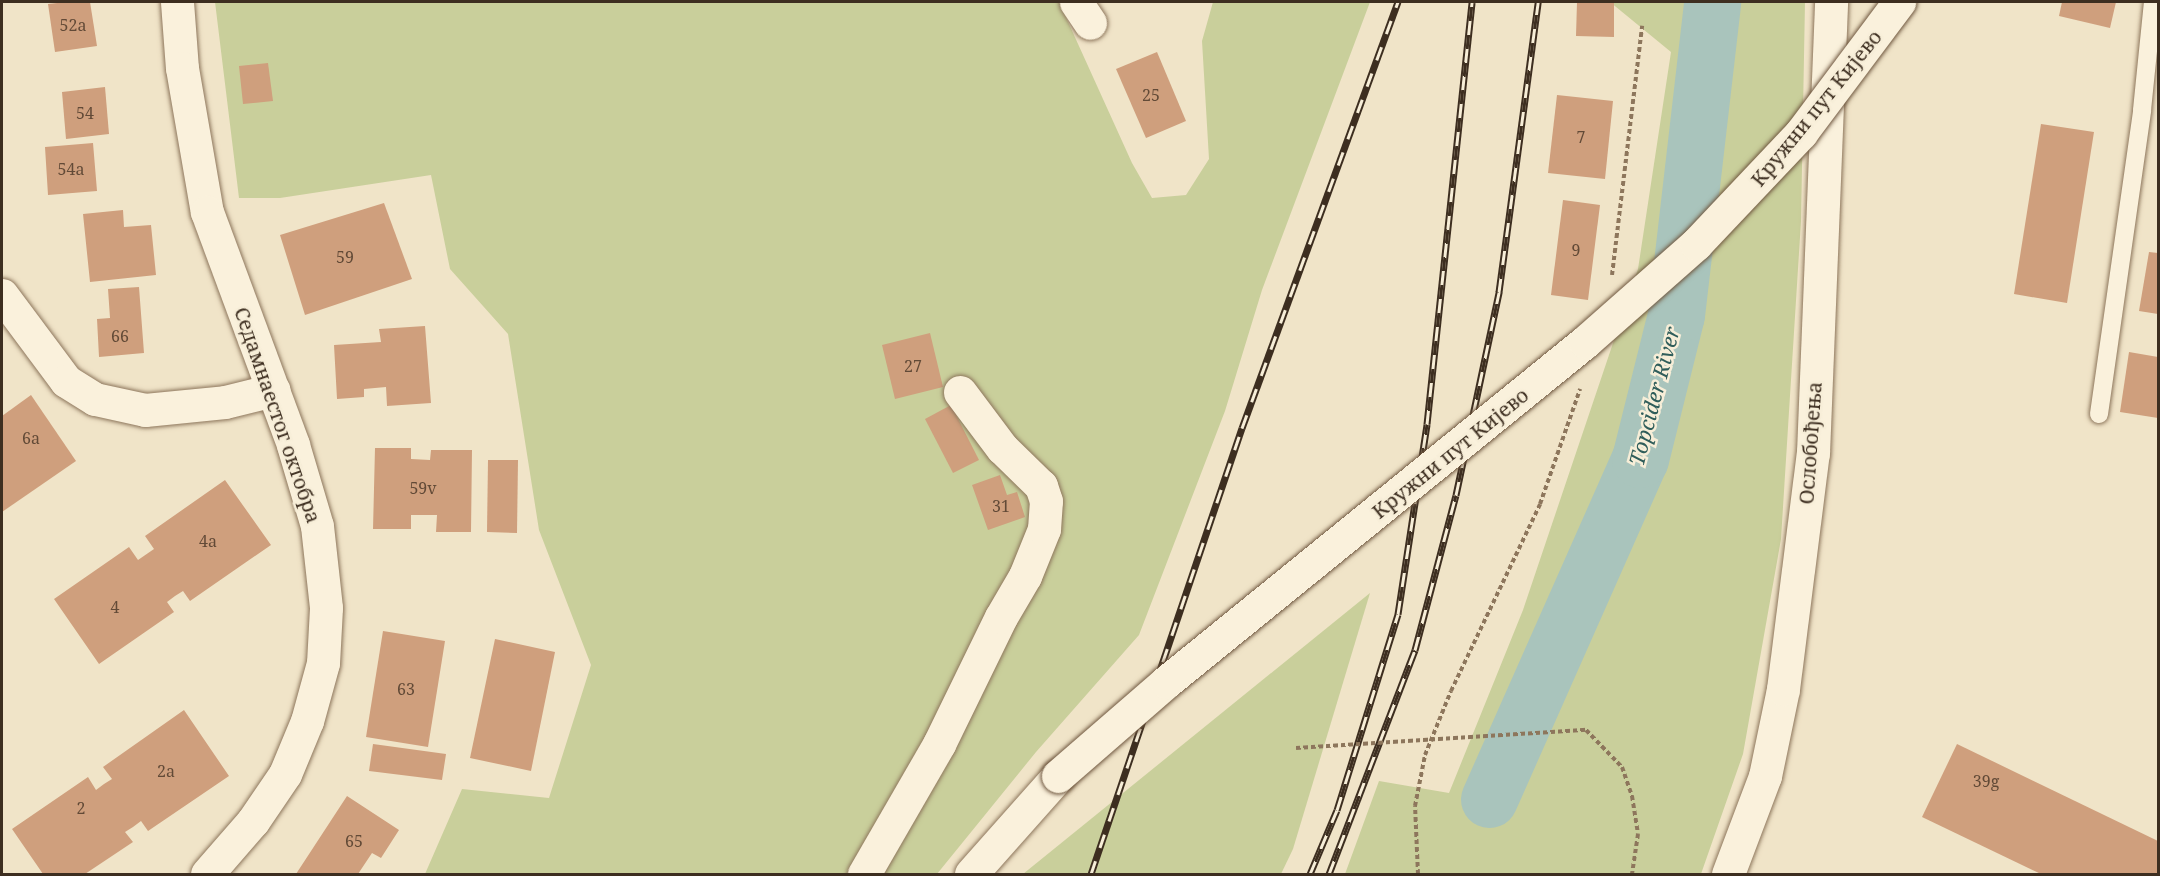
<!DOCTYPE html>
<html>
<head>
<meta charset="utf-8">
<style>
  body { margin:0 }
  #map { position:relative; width:2160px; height:876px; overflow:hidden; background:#f0e4c8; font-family:"Noto Serif",serif }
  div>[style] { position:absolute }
  .green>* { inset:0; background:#c9cf9b }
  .river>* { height:57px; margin:-28.5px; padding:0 28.5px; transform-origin:28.5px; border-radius:28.5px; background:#a9c4bc }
  .building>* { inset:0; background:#cf9f7d }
  .path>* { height:4px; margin-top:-2px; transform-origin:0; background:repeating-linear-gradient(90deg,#8d765c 0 4.5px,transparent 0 7.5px) }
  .roads { filter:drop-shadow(0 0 2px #8d765c) drop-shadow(0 0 2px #8d765c) }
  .service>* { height:18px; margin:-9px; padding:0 9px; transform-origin:9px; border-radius:9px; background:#faf1dc }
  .minor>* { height:33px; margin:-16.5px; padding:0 16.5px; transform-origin:16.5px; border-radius:16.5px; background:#faf1dc }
  .tertiary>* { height:33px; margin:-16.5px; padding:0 16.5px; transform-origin:16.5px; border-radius:16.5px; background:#faf1dc }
  .secondary>* { height:33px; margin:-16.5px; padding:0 16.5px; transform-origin:16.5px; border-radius:16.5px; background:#faf1dc }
  .rail>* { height:7px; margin-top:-3.5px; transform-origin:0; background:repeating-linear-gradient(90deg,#f7eed8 0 14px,#3d2e20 0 28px); box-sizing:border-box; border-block:2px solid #3d2e20 }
  .path-bridge>* { height:4px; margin-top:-2px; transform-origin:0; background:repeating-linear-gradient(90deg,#8d765c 0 4.5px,transparent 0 7.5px) }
  .bridges { filter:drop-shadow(0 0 2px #6f573f) drop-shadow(0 0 2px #6f573f) }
  .secondary-bridge>* { height:33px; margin:-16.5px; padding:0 16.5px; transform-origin:16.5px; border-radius:16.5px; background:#faf1dc }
  span { translate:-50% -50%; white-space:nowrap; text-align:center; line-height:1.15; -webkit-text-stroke:5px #f7eed8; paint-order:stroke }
  .number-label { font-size:16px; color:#624a37 }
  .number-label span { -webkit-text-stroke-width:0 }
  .street-label { font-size:20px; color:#3d2e20 }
  .water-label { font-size:21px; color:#2f5d5a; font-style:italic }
  .frame { position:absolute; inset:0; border:3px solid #3d2e20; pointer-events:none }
</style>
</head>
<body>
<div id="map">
  <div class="green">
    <div style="clip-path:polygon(215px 2px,1059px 2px,1132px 163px,1152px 198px,1186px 195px,1209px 159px,1202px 41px,1213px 2px,1370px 2px,1262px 290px,1225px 411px,1139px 635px,1036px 752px,937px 874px,425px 874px,462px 789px,549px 798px,591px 665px,539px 530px,508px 334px,450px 269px,431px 175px,280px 198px,239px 198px)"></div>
    <div style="clip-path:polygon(1610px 2px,1805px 2px,1801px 221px,1781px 539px,1743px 754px,1701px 874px,1345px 874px,1379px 781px,1449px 793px,1523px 610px,1638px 269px,1671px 52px)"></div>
    <div style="clip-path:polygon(1370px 593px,1293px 849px,1281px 874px,1023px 874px)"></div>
  </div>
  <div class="river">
    <div style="left:1489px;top:799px;width:372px;rotate:-66.1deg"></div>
    <div style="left:1640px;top:459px;width:148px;rotate:-76deg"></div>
    <div style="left:1676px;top:315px;width:315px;rotate:-83.4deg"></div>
  </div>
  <div class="building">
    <div style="clip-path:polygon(66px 2px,90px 2px,97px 46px,55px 52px,48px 4px)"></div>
    <div style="clip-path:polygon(1577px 2px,1614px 2px,1614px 37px,1576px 36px)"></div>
    <div style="clip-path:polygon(2062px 2px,2116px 2px,2110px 28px,2059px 16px)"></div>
    <div style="clip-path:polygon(1157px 52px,1186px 121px,1146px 138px,1116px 69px)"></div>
    <div style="clip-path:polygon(268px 63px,273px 101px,243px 104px,239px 66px)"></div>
    <div style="clip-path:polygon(105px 87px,109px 134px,66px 139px,62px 92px)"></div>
    <div style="clip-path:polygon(1557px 95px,1613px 101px,1605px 179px,1548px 173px)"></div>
    <div style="clip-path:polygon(2041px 124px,2094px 132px,2067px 303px,2014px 294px)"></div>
    <div style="clip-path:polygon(93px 143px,97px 191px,48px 195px,45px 147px)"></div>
    <div style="clip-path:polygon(1563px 200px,1600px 205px,1588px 300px,1551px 295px)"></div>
    <div style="clip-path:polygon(384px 203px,412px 279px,305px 315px,280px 235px)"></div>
    <div style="clip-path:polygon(123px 210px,124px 227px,151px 225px,156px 275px,90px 282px,83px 214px)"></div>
    <div style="clip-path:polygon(2149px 252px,2158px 253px,2158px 314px,2139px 311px)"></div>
    <div style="clip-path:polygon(139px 287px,144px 353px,99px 357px,97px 319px,110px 318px,108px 289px)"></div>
    <div style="clip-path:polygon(425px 326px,431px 403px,387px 406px,386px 387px,364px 389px,364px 397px,337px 399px,334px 345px,381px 342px,379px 329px)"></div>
    <div style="clip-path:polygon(930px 333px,943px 387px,895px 399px,882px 345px)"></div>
    <div style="clip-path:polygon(2129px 352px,2158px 357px,2158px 418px,2120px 412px)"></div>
    <div style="clip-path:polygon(31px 395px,76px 461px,2px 512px,2px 416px)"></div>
    <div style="clip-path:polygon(951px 405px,979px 460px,953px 473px,925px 419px)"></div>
    <div style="clip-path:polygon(375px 448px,411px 448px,411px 459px,430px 460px,431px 450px,472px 450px,471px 532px,436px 532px,437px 515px,411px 515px,411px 529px,373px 529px)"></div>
    <div style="clip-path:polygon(488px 460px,518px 460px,517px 533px,487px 532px)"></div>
    <div style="clip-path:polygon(1000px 475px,1007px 495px,1017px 492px,1025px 517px,988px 530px,972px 485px)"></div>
    <div style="clip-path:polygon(225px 480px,271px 545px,190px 601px,183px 591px,175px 596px,167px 602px,174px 612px,99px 664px,54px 599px,129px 547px,138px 560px,154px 549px,145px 536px)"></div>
    <div style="clip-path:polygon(383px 631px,445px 641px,428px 747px,366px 737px)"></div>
    <div style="clip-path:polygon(495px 639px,555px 652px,531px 771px,470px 758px)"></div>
    <div style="clip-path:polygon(184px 710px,229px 776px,148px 831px,141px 821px,133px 827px,125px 832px,133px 842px,85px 874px,43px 874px,12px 829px,88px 777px,96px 790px,104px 784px,112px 779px,103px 767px)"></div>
    <div style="clip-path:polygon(373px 744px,446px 754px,442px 780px,369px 771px)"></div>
    <div style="clip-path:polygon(1957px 744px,2158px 841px,2158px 874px,2041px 874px,1922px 817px)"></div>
    <div style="clip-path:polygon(347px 796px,399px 830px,381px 858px,372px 853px,358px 874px,296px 874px)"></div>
  </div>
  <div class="path">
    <div style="left:1612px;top:275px;width:251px;rotate:-83.1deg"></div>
    <div style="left:1586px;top:730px;width:52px;rotate:45.8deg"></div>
    <div style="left:1622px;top:767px;width:31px;rotate:71deg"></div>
    <div style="left:1632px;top:796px;width:38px;rotate:81deg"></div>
    <div style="left:1638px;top:834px;width:40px;rotate:98.5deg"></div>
    <div style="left:1418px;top:874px;width:68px;rotate:-92.5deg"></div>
    <div style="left:1415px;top:806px;width:52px;rotate:-78.9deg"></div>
    <div style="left:1425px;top:755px;width:69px;rotate:-67.9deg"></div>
    <div style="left:1451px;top:691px;width:207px;rotate:-64.5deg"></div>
    <div style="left:1540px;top:504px;width:122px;rotate:-70.8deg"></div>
  </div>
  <div class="roads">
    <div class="service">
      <div style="left:2099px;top:414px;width:307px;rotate:-81.9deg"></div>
      <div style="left:2142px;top:110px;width:109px;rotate:-84.2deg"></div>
    </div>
    <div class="minor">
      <div style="left:1076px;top:2px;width:25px;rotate:56deg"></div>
      <div style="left:2px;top:295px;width:107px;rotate:53.3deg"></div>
      <div style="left:66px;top:381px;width:34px;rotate:32deg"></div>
      <div style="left:95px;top:399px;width:51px;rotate:12.4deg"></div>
      <div style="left:145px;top:410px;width:80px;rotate:-5.7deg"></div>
      <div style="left:225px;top:402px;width:50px;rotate:-13.8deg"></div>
      <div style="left:864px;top:874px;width:150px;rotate:-60deg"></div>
      <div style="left:939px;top:744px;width:141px;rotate:-64deg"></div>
      <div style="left:1001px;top:617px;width:48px;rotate:-59.7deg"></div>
      <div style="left:1025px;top:576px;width:51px;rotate:-68deg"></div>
      <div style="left:1044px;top:529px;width:28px;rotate:-86deg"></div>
      <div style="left:1046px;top:501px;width:16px;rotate:-108deg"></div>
      <div style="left:1041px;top:486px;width:54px;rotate:-135.7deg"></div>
      <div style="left:1002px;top:448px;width:70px;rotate:-126.9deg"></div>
    </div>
    <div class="tertiary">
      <div style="left:177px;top:2px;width:66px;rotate:85.7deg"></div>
      <div style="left:182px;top:68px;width:146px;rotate:80.2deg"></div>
      <div style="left:207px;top:212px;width:248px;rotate:69.7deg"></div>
      <div style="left:293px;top:445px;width:84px;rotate:73.5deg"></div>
      <div style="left:317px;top:526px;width:82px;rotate:83.7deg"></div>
      <div style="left:326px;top:608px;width:55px;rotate:93.1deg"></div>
      <div style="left:323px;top:663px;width:60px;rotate:105.4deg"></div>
      <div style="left:307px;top:721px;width:57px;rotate:112.5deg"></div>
      <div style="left:285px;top:774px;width:57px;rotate:124.2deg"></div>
      <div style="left:253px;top:821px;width:70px;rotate:131deg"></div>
    </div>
    <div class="secondary">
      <div style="left:971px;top:874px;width:131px;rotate:-48.4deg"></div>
      <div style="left:1728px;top:874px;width:105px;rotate:-69.3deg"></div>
      <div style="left:1765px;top:776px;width:89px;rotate:-78.3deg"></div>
      <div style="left:1783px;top:689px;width:238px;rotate:-82.8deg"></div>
      <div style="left:1813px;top:453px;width:451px;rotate:-87.7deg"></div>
    </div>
  </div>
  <div class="rail">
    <div style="left:1091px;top:874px;width:471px;rotate:-71.3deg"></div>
    <div style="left:1242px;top:428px;width:454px;rotate:-69.9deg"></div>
    <div style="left:1310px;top:874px;width:69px;rotate:-67.1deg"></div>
    <div style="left:1337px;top:810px;width:205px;rotate:-72.7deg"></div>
    <div style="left:1398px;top:614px;width:192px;rotate:-81.3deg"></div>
    <div style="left:1427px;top:424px;width:424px;rotate:-83.9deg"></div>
    <div style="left:1329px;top:874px;width:240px;rotate:-69deg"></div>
    <div style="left:1415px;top:650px;width:160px;rotate:-75.2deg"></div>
    <div style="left:1456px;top:495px;width:208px;rotate:-78deg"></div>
    <div style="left:1499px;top:292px;width:293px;rotate:-82.3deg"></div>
  </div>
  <div class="path-bridge">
    <div style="left:1296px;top:748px;width:291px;rotate:-3.6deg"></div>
  </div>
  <div class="bridges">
    <div class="secondary-bridge">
      <div style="left:1058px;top:776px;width:143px;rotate:-41deg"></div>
      <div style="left:1166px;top:682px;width:540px;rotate:-39.06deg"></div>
      <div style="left:1585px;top:342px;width:148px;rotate:-41.4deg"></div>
      <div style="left:1696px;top:244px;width:153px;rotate:-46.6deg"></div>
      <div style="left:1801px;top:133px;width:164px;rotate:-53.2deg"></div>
    </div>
  </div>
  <div class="number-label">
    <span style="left:73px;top:25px">52a</span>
    <span style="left:1151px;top:95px">25</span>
    <span style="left:85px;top:113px">54</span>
    <span style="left:1581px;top:137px">7</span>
    <span style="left:71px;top:169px">54a</span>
    <span style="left:1576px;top:250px">9</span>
    <span style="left:345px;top:257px">59</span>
    <span style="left:120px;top:336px">66</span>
    <span style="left:913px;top:366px">27</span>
    <span style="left:31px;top:438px">6a</span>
    <span style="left:423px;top:488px">59v</span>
    <span style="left:1001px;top:506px">31</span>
    <span style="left:208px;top:541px">4a</span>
    <span style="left:115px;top:607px">4</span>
    <span style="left:406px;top:689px">63</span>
    <span style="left:166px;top:771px">2a</span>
    <span style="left:1986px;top:781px">39g</span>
    <span style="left:81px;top:808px">2</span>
    <span style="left:354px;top:841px">65</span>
  </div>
  <div class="street-label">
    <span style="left:1816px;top:108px;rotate:-51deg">Кружни пут Кијево</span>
    <span style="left:278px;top:415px;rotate:71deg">Седамнаестог октобра</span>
    <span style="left:1810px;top:443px;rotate:-86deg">Ослобођења</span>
    <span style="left:1450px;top:453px;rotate:-39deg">Кружни пут Кијево</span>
  </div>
  <div class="water-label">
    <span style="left:1654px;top:396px;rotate:-75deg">Topcider River</span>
  </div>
  <div class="frame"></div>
</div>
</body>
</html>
